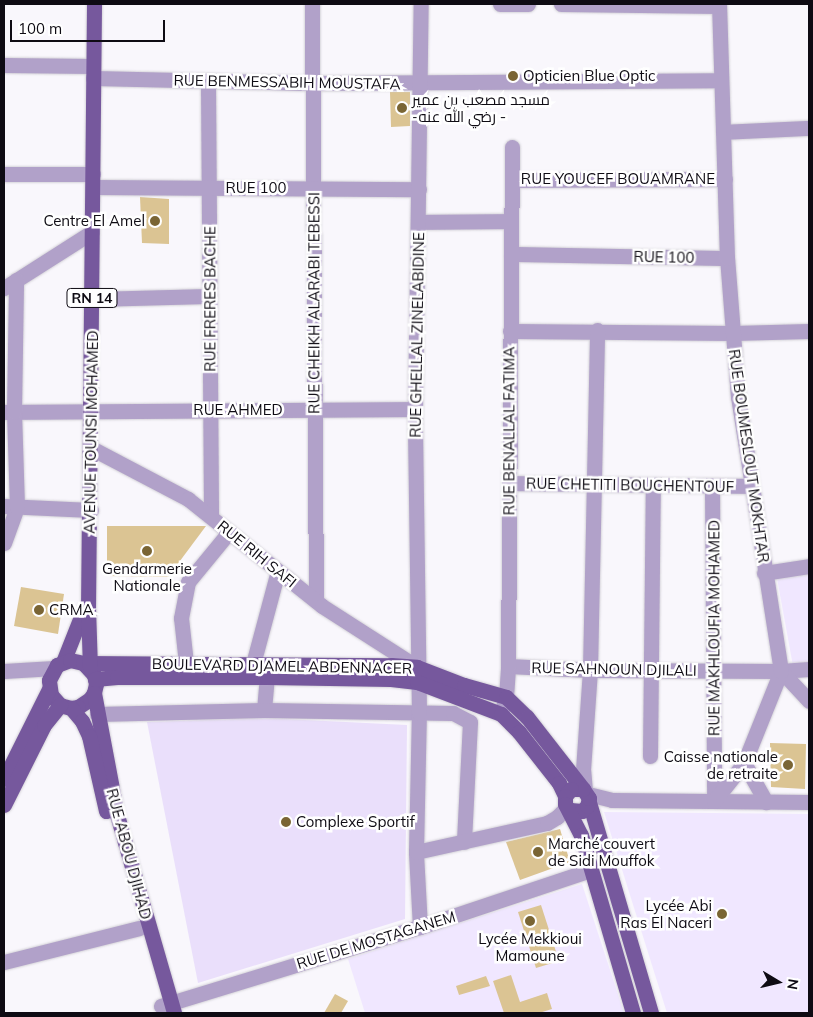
<!DOCTYPE html>
<html>
<head>
<meta charset="utf-8">
<style>
  body { margin:0 }
  #map { position:relative; width:813px; height:1017px; overflow:hidden; background:#f9f7fc; font-family:Mulish,Cairo,sans-serif }
  div>[style] { position:absolute }
  .built>* { inset:0; background:#f0e7ff }
  .green>* { inset:0; background:#eadffb }
  .building>* { inset:0; background:#dbc493 }
  .roads { filter:drop-shadow(0 0 1px #d3d1d7) drop-shadow(0 0 1px #d3d1d7) }
  .minor>* { height:15px; margin:-7.5px; padding:0 7.5px; transform-origin:7.5px; border-radius:7.5px; background:#b1a1c9 }
  .major>* { height:15px; margin:-7.5px; padding:0 7.5px; transform-origin:7.5px; border-radius:7.5px; background:#76589d }
  .dots>* { width:14px; height:14px; translate:-50% -50%; box-sizing:border-box; border:2px solid #fff; border-radius:50% }
  span { translate:-50% -50%; white-space:nowrap; text-align:center; line-height:1.15; -webkit-text-stroke:5px #fff; paint-order:stroke }
  .shield-label span { padding:1px 4px; background:#fff; border:1px solid; border-radius:4px; -webkit-text-stroke-width:0 }
  .shield-label { font-size:14px; color:#0e0b13; font-weight:700 }
  .poi-label { font-size:15px; color:#0e0b13 }
  .left { translate:0 -50%; text-align:left }
  .right { translate:-100% -50%; text-align:right }
  .street-label { font-size:15px; color:#0e0b13 }
  .frame { position:absolute; inset:0; border:5px solid #0e0b13; pointer-events:none }
  .north { position:absolute; left:753px; top:957px; width:50px; height:50px; -webkit-text-stroke:4px #fff; paint-order:stroke; rotate:99deg; font-size:14px; font-weight:700; line-height:20px; text-align:center; color:#0e0b13 }
  .north::after { content:''; display:block; margin:auto; width:18px; height:22px; background:#0e0b13; clip-path:polygon(50% 0,100% 100%,50% 72%,0 100%) }
  .scale { position:absolute; left:10px; top:20px; width:155px; height:22px; box-sizing:border-box; border:2px solid #0e0b13; border-top:0; padding-left:6px; font-size:15px; line-height:18px; white-space:nowrap; color:#0e0b13; -webkit-text-stroke:4px #fff; paint-order:stroke }
</style>
</head>
<body>
<div id="map">
  <div class="built">
    <div style="clip-path:polygon(809px 573px,809px 663px,793px 666px,777px 578px)"></div>
    <div style="clip-path:polygon(604px 812px,809px 814px,809px 1013px,667px 1013px)"></div>
    <div style="clip-path:polygon(582px 884px,624px 1013px,365px 1013px,348px 959px)"></div>
  </div>
  <div class="green">
    <div style="clip-path:polygon(264px 718px,407px 725px,405px 919px,198px 983px,147px 722px)"></div>
  </div>
  <div class="building">
    <div style="clip-path:polygon(390px 92px,410px 92px,410px 126px,391px 127px)"></div>
    <div style="clip-path:polygon(140px 197px,169px 199px,169px 244px,142px 243px)"></div>
    <div style="clip-path:polygon(107px 526px,206px 526px,168px 577px,107px 576px)"></div>
    <div style="clip-path:polygon(21px 587px,64px 594px,58px 634px,14px 626px)"></div>
    <div style="clip-path:polygon(770px 743px,806px 744px,805px 789px,771px 787px)"></div>
    <div style="clip-path:polygon(560px 829px,570px 862px,520px 880px,506px 842px)"></div>
    <div style="clip-path:polygon(541px 905px,559px 961px,536px 968px,518px 912px)"></div>
    <div style="clip-path:polygon(511px 975px,520px 1002px,547px 993px,552px 1009px,539px 1013px,504px 1013px,493px 981px)"></div>
    <div style="clip-path:polygon(486px 976px,490px 986px,459px 995px,456px 986px)"></div>
    <div style="clip-path:polygon(335px 994px,348px 1001px,341px 1013px,324px 1013px)"></div>
  </div>
  <div class="roads">
    <div class="minor">
      <div style="left:312px;top:4px;width:597px;rotate:89.62deg"></div>
      <div style="left:500px;top:4px;width:28px"></div>
      <div style="left:561px;top:4px;width:158px;rotate:0.7deg"></div>
      <div style="left:4px;top:65px;width:89px;rotate:0.6deg"></div>
      <div style="left:93px;top:78px;width:219px;rotate:1.3deg"></div>
      <div style="left:312px;top:83px;width:408px;rotate:-0.4deg"></div>
      <div style="left:208px;top:82px;width:434px;rotate:89.6deg"></div>
      <div style="left:723px;top:132px;width:86px;rotate:-2.7deg"></div>
      <div style="left:4px;top:174px;width:89px"></div>
      <div style="left:512px;top:180px;width:213px;rotate:-0.3deg"></div>
      <div style="left:93px;top:187px;width:326px;rotate:0.4deg"></div>
      <div style="left:418px;top:222px;width:93px;rotate:-0.6deg"></div>
      <div style="left:511px;top:254px;width:216px;rotate:1.1deg"></div>
      <div style="left:4px;top:288px;width:104px;rotate:-32.5deg"></div>
      <div style="left:92px;top:299px;width:118px;rotate:-1.5deg"></div>
      <div style="left:510px;top:331px;width:223px;rotate:0.5deg"></div>
      <div style="left:733px;top:333px;width:76px;rotate:-1.5deg"></div>
      <div style="left:4px;top:412px;width:411px;rotate:-0.4deg"></div>
      <div style="left:91px;top:448px;width:110px;rotate:27.7deg"></div>
      <div style="left:188px;top:499px;width:171px;rotate:38.6deg"></div>
      <div style="left:322px;top:606px;width:113px;rotate:32.7deg"></div>
      <div style="left:509px;top:483px;width:242px;rotate:0.7deg"></div>
      <div style="left:712px;top:486px;width:315px;rotate:89.6deg"></div>
      <div style="left:4px;top:506px;width:87px;rotate:2.6deg"></div>
      <div style="left:4px;top:543px;width:38px;rotate:-70deg"></div>
      <div style="left:17px;top:507px;width:95px;rotate:-91.8deg"></div>
      <div style="left:14px;top:412px;width:132px;rotate:-89.1deg"></div>
      <div style="left:764px;top:573px;width:46px;rotate:-8.8deg"></div>
      <div style="left:186px;top:663px;width:45px;rotate:-96.3deg"></div>
      <div style="left:181px;top:618px;width:37px;rotate:-79deg"></div>
      <div style="left:188px;top:582px;width:65px;rotate:-50.6deg"></div>
      <div style="left:253px;top:664px;width:96px;rotate:-75deg"></div>
      <div style="left:508px;top:666px;width:82px;rotate:2.8deg"></div>
      <div style="left:590px;top:670px;width:191px;rotate:0.3deg"></div>
      <div style="left:781px;top:671px;width:28px;rotate:-4deg"></div>
      <div style="left:4px;top:671px;width:50px;rotate:-3.4deg"></div>
      <div style="left:781px;top:671px;width:41px;rotate:47deg"></div>
      <div style="left:264px;top:710px;width:33px;rotate:-85deg"></div>
      <div style="left:97px;top:714px;width:167px;rotate:-1.4deg"></div>
      <div style="left:264px;top:710px;width:189px;rotate:0.9deg"></div>
      <div style="left:453px;top:713px;width:19px;rotate:28deg"></div>
      <div style="left:470px;top:722px;width:120px;rotate:92.9deg"></div>
      <div style="left:501px;top:714px;width:18px;rotate:-74deg"></div>
      <div style="left:506px;top:697px;width:31px;rotate:-86deg"></div>
      <div style="left:508px;top:666px;width:519px;rotate:-89.56deg"></div>
      <div style="left:650px;top:756px;width:271px;rotate:-89.4deg"></div>
      <div style="left:744px;top:763px;width:45px;rotate:60.6deg"></div>
      <div style="left:585px;top:791px;width:21px;rotate:-95deg"></div>
      <div style="left:583px;top:770px;width:100px;rotate:-86deg"></div>
      <div style="left:590px;top:670px;width:340px;rotate:-88.8deg"></div>
      <div style="left:588px;top:794px;width:25px;rotate:14deg"></div>
      <div style="left:612px;top:800px;width:197px;rotate:0.6deg"></div>
      <div style="left:714px;top:801px;width:48px;rotate:-51.7deg"></div>
      <div style="left:744px;top:763px;width:99px;rotate:-68.1deg"></div>
      <div style="left:781px;top:671px;width:277px;rotate:-98.9deg"></div>
      <div style="left:738px;top:397px;width:139px;rotate:-94.5deg"></div>
      <div style="left:727px;top:258px;width:254px;rotate:-91.8deg"></div>
      <div style="left:416px;top:852px;width:134px;rotate:-12.5deg"></div>
      <div style="left:547px;top:823px;width:12px;rotate:-31deg"></div>
      <div style="left:557px;top:817px;width:14px;rotate:-45deg"></div>
      <div style="left:420px;top:927px;width:75px;rotate:-93.1deg"></div>
      <div style="left:416px;top:852px;width:139px;rotate:-88.8deg"></div>
      <div style="left:419px;top:713px;width:304px;rotate:-90.8deg"></div>
      <div style="left:415px;top:409px;width:405px;rotate:-89.2deg"></div>
      <div style="left:4px;top:962px;width:139px;rotate:-14.1deg"></div>
      <div style="left:161px;top:1006px;width:271px;rotate:-17deg"></div>
      <div style="left:420px;top:927px;width:179px;rotate:-18.5deg"></div>
    </div>
    <div class="major">
      <div style="left:63px;top:662px;width:57px;rotate:-68.4deg"></div>
      <div style="left:83px;top:663px;width:16px;rotate:47deg"></div>
      <div style="left:94px;top:675px;width:9px;rotate:77deg"></div>
      <div style="left:96px;top:684px;width:9px;rotate:103deg"></div>
      <div style="left:94px;top:693px;width:7px;rotate:124deg"></div>
      <div style="left:90px;top:699px;width:14px;rotate:146deg"></div>
      <div style="left:78px;top:707px;width:7px;rotate:172deg"></div>
      <div style="left:71px;top:708px;width:11px;rotate:-165deg"></div>
      <div style="left:60px;top:705px;width:13px;rotate:-132deg"></div>
      <div style="left:51px;top:695px;width:15px;rotate:-98deg"></div>
      <div style="left:49px;top:680px;width:17px;rotate:-62deg"></div>
      <div style="left:57px;top:665px;width:14px;rotate:-21deg"></div>
      <div style="left:70px;top:660px;width:13px;rotate:13deg"></div>
      <div style="left:83px;top:663px;width:308px;rotate:0.4deg"></div>
      <div style="left:391px;top:665px;width:26px;rotate:4deg"></div>
      <div style="left:417px;top:667px;width:50px;rotate:21deg"></div>
      <div style="left:464px;top:685px;width:44px;rotate:15.9deg"></div>
      <div style="left:506px;top:697px;width:29px;rotate:44deg"></div>
      <div style="left:527px;top:717px;width:91px;rotate:52.1deg"></div>
      <div style="left:90px;top:668px;width:59px;rotate:-91.9deg"></div>
      <div style="left:88px;top:609px;width:605px;rotate:-89.43deg"></div>
      <div style="left:95px;top:679px;width:22px;rotate:-5deg"></div>
      <div style="left:117px;top:677px;width:150px"></div>
      <div style="left:267px;top:677px;width:124px;rotate:0.9deg"></div>
      <div style="left:391px;top:679px;width:26px;rotate:7deg"></div>
      <div style="left:417px;top:682px;width:90px;rotate:20.9deg"></div>
      <div style="left:501px;top:714px;width:25px;rotate:45deg"></div>
      <div style="left:519px;top:732px;width:65px;rotate:51.9deg"></div>
      <div style="left:559px;top:783px;width:14px;rotate:65deg"></div>
      <div style="left:94px;top:693px;width:124px;rotate:79.3deg"></div>
      <div style="left:117px;top:815px;width:206px;rotate:73.9deg"></div>
      <div style="left:71px;top:708px;width:17px;rotate:50deg"></div>
      <div style="left:82px;top:721px;width:17px;rotate:65deg"></div>
      <div style="left:89px;top:736px;width:77px;rotate:77.2deg"></div>
      <div style="left:4px;top:779px;width:101px;rotate:-63.4deg"></div>
      <div style="left:589px;top:802px;width:220px;rotate:73.6deg"></div>
      <div style="left:4px;top:805px;width:89px;rotate:-63.4deg"></div>
      <div style="left:44px;top:725px;width:26px;rotate:-51deg"></div>
      <div style="left:570px;top:810px;width:12px;rotate:5deg"></div>
      <div style="left:582px;top:811px;width:7px;rotate:-45deg"></div>
      <div style="left:587px;top:806px;width:8px;rotate:-76deg"></div>
      <div style="left:589px;top:798px;width:11px;rotate:-124deg"></div>
      <div style="left:583px;top:789px;width:12px;rotate:180deg"></div>
      <div style="left:571px;top:789px;width:9px;rotate:131deg"></div>
      <div style="left:565px;top:796px;width:8px;rotate:90deg"></div>
      <div style="left:565px;top:804px;width:35px;rotate:63deg"></div>
      <div style="left:581px;top:835px;width:185px;rotate:73.7deg"></div>
    </div>
  </div>
  <div class="dots">
    <div style="left:513px;top:76px;background:#7a6534"></div>
    <div style="left:402px;top:108px;background:#7a6534"></div>
    <div style="left:155px;top:221px;background:#7a6534"></div>
    <div style="left:147px;top:551px;background:#7a6534"></div>
    <div style="left:39px;top:610px;background:#7a6534"></div>
    <div style="left:788px;top:765px;background:#7a6534"></div>
    <div style="left:286px;top:822px;background:#7a6534"></div>
    <div style="left:538px;top:852px;background:#7a6534"></div>
    <div style="left:722px;top:914px;background:#7a6534"></div>
    <div style="left:530px;top:921px;background:#7a6534"></div>
  </div>
  <div class="shield-label">
    <span style="left:92px;top:298px">RN 14</span>
  </div>
  <div class="poi-label">
    <span class="left" style="left:523px;top:76px">Opticien Blue Optic</span>
    <span class="left" style="left:412px;top:108px">مسجد مصعب بن عمير<br>-رضي الله عنه -</span>
    <span class="right" style="left:145px;top:221px">Centre El Amel</span>
    <span style="left:147px;top:577px">Gendarmerie<br>Nationale</span>
    <span class="left" style="left:49px;top:610px">CRMA</span>
    <span class="right" style="left:778px;top:765px">Caisse nationale<br>de retraite</span>
    <span class="left" style="left:296px;top:822px">Complexe Sportif</span>
    <span class="left" style="left:548px;top:852px">Marché couvert<br>de Sidi Mouffok</span>
    <span class="right" style="left:712px;top:914px">Lycée Abi<br>Ras El Naceri</span>
    <span style="left:530px;top:947px">Lycée Mekkioui<br>Mamoune</span>
  </div>
  <div class="street-label">
    <span style="left:287px;top:82px;rotate:1deg">RUE BENMESSABIH MOUSTAFA</span>
    <span style="left:618px;top:179px">RUE YOUCEF BOUAMRANE</span>
    <span style="left:256px;top:188px">RUE 100</span>
    <span style="left:664px;top:257px;rotate:1deg">RUE 100</span>
    <span style="left:210px;top:299px;rotate:-90deg">RUE FRERES BACHE</span>
    <span style="left:314px;top:303px;rotate:-90deg">RUE CHEIKH ALARABI TEBESSI</span>
    <span style="left:417px;top:335px;rotate:-89deg">RUE GHELLAL ZINELABIDINE</span>
    <span style="left:238px;top:410px">RUE AHMED</span>
    <span style="left:509px;top:431px;rotate:-90deg">RUE BENALLAL FATIMA</span>
    <span style="left:91px;top:432px;rotate:-89deg">AVENUE TOUNSI MOHAMED</span>
    <span style="left:749px;top:456px;rotate:82deg">RUE BOUMESLOUT MOKHTAR</span>
    <span style="left:630px;top:485px;rotate:1deg">RUE CHETITI BOUCHENTOUF</span>
    <span style="left:257px;top:554px;rotate:39deg">RUE RIH SAFI</span>
    <span style="left:714px;top:628px;rotate:-90deg">RUE MAKHLOUFIA MOHAMED</span>
    <span style="left:282px;top:666px;rotate:1deg">BOULEVARD DJAMEL ABDENNACER</span>
    <span style="left:614px;top:669px;rotate:1deg">RUE SAHNOUN DJILALI</span>
    <span style="left:129px;top:854px;rotate:75deg">RUE ABOU DJIHAD</span>
    <span style="left:376px;top:940px;rotate:-17deg">RUE DE MOSTAGANEM</span>
  </div>
  <div class="frame"></div>
  <div class="north">N</div>
  <div class="scale">100 m</div>
</div>
</body>
</html>
